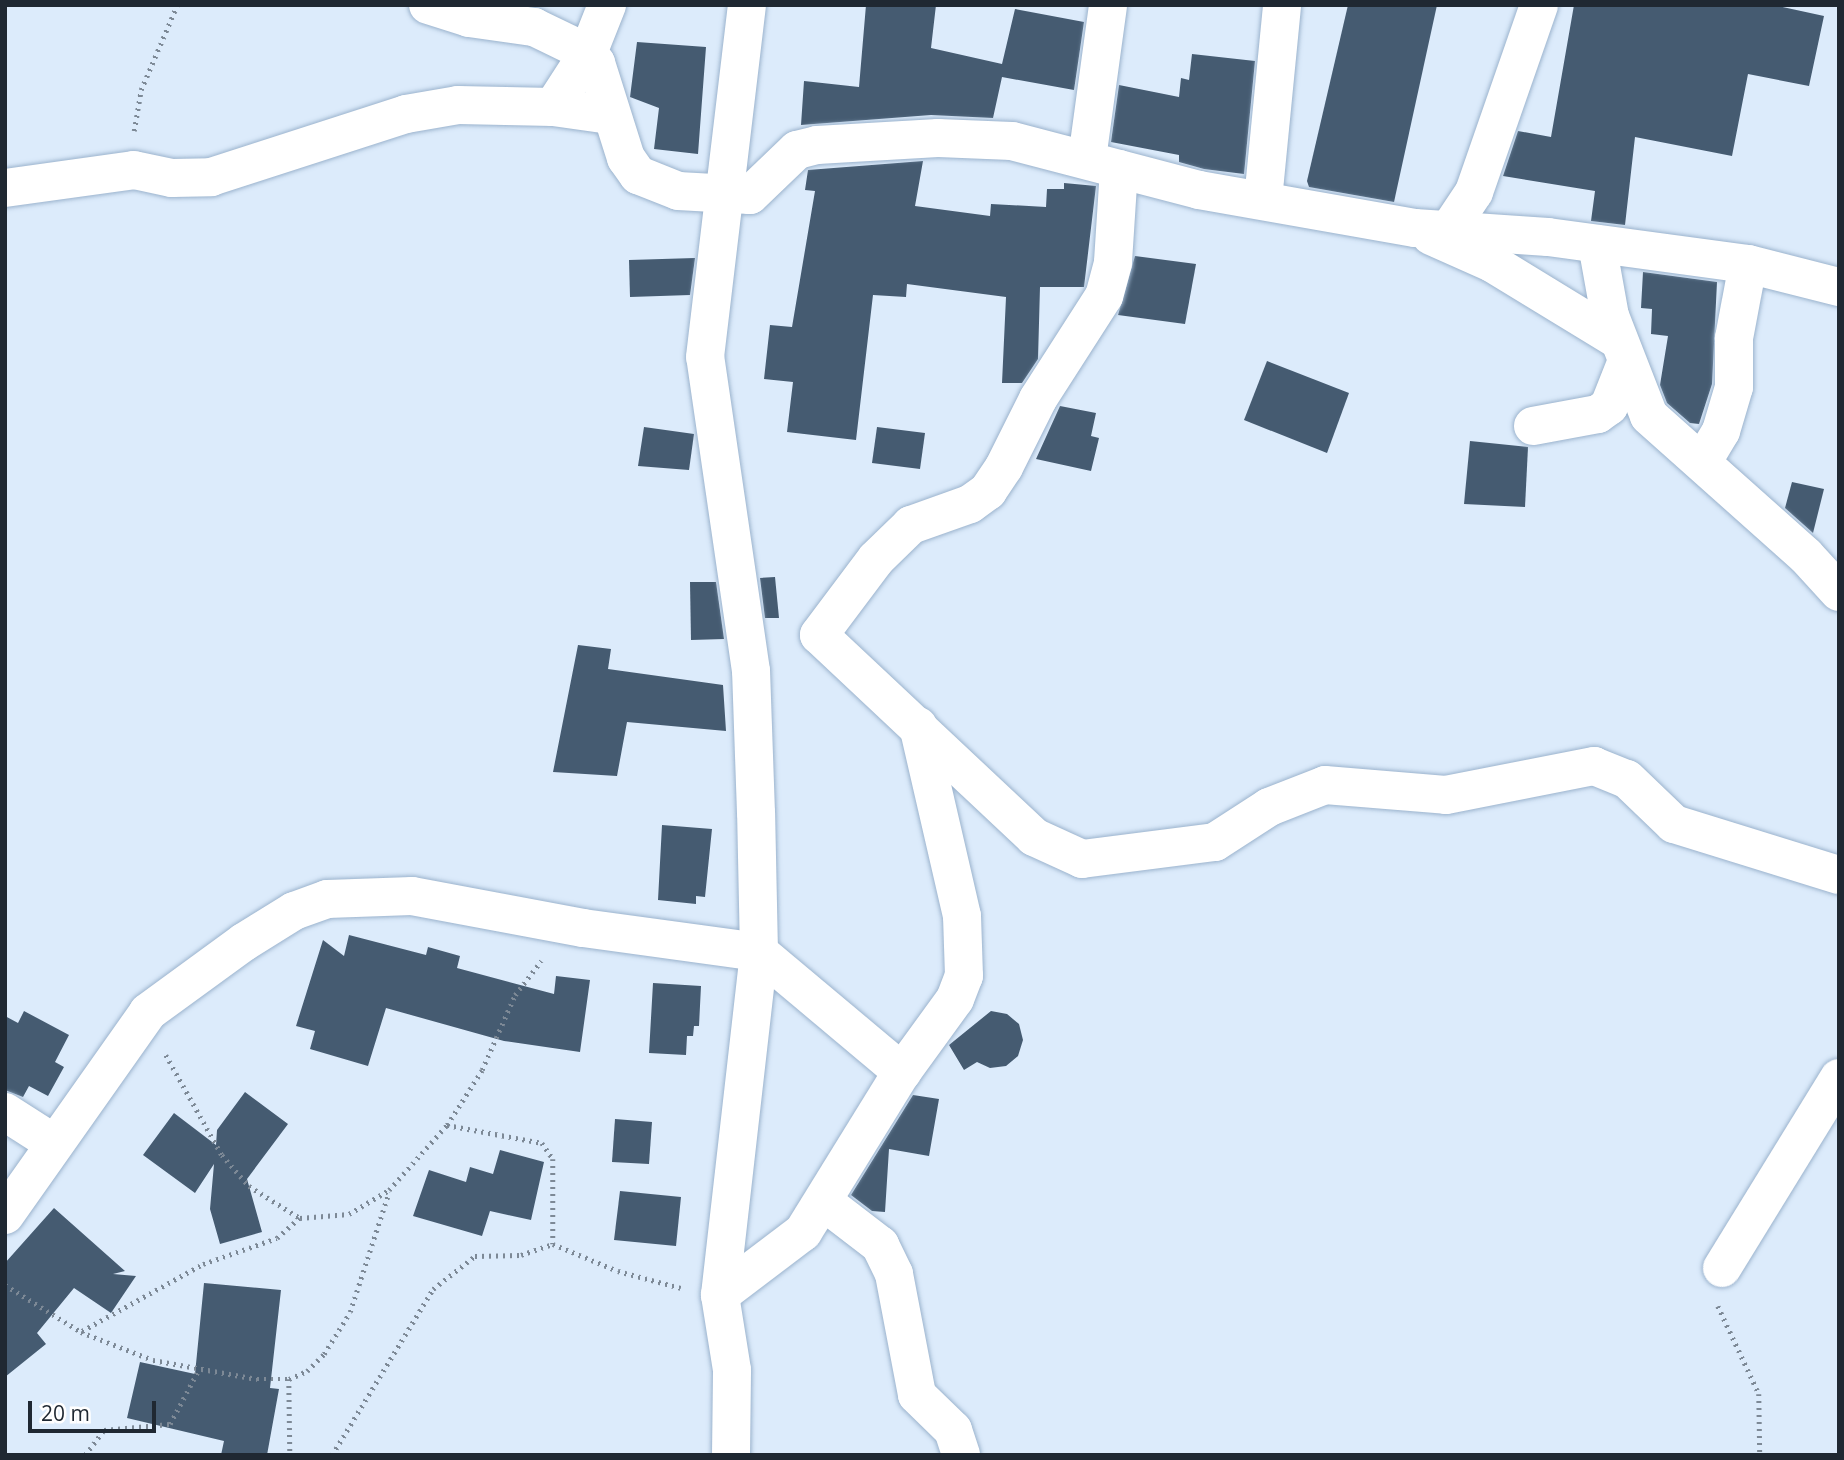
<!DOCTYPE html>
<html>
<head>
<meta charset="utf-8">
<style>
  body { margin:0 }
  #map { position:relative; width:1844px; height:1460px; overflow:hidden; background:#dcebfb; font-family:"Open Sans",sans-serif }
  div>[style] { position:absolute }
  .building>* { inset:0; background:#455b71 }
  .path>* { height:4.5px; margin-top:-2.25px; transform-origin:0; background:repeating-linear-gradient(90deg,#7d8996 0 2px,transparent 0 7px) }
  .roads { filter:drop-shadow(0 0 2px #9bb3cd) drop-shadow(0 0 2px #9bb3cd) }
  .minor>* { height:38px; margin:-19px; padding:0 19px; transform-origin:19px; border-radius:19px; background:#fff }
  span { translate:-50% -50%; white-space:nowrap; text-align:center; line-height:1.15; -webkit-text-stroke:7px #fff; paint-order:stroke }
  .frame { position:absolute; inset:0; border:7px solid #1f2832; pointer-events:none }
  .scale { position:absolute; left:28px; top:1401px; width:128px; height:32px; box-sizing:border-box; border:4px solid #1f2832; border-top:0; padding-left:9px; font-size:21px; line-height:24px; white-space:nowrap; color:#1f2832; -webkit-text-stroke:5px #fff; paint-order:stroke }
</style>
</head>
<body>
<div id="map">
  <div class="building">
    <div style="clip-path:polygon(866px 5px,936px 5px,931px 48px,1002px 64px,1015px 9px,1084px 22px,1074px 90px,1002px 77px,993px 118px,931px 115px,801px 125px,804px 81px,859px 87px)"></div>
    <div style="clip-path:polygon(1348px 5px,1437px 5px,1394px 202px,1309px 187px,1307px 181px)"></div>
    <div style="clip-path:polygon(1574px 5px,1773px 5px,1824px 16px,1809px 86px,1748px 74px,1732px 156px,1635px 137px,1625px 225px,1591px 221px,1595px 191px,1503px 176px,1518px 131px,1551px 137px)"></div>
    <div style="clip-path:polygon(637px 42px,706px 47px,698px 154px,654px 149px,659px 108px,630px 97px)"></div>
    <div style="clip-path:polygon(1192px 54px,1255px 61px,1244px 174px,1204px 169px,1179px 162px,1179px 155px,1111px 142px,1119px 85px,1179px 97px,1181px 78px,1189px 80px)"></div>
    <div style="clip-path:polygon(923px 161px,915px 206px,990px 216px,991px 204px,1046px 207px,1047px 189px,1064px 189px,1064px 183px,1096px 186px,1084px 287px,1040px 287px,1038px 359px,1022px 383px,1002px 383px,1006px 297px,907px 284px,906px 297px,873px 295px,856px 440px,787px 432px,793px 382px,764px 379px,770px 325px,792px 327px,815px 191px,805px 190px,808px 170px)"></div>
    <div style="clip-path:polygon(1135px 256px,1196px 264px,1185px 324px,1118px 315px)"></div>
    <div style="clip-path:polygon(695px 258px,690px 295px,630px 297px,629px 260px)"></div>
    <div style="clip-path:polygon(1643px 272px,1717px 282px,1712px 384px,1699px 424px,1690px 423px,1667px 403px,1660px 385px,1668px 336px,1651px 334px,1652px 309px,1641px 308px)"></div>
    <div style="clip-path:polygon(1267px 361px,1349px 393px,1327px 453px,1244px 420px)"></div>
    <div style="clip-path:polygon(1060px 406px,1096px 413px,1091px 436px,1099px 438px,1091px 471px,1036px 459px)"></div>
    <div style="clip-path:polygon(644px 427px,694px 434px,689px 470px,638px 466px)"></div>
    <div style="clip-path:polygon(877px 427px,925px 433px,920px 469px,872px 463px)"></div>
    <div style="clip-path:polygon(1470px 441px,1528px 447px,1525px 507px,1464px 504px)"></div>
    <div style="clip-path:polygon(1792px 482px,1824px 489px,1813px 533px,1785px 508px)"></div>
    <div style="clip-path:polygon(775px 577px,779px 618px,765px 618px,760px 578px)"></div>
    <div style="clip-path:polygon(690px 582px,716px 582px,724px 639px,691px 640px)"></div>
    <div style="clip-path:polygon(578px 645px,611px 649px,608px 669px,723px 685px,726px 731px,627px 722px,617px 776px,553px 772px)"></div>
    <div style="clip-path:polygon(662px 825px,712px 829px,705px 897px,696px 896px,696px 904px,658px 900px)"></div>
    <div style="clip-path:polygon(349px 935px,426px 955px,428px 947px,460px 956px,457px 968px,554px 994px,556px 976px,590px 980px,580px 1052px,504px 1041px,386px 1008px,368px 1066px,310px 1049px,315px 1031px,296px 1026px,323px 940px,344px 956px)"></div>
    <div style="clip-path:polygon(653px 983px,701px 986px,699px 1026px,694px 1026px,693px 1036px,687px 1036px,686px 1055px,649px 1053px)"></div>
    <div style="clip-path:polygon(24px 1011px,69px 1035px,55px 1062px,64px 1067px,48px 1096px,29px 1086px,23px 1097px,5px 1090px,5px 1016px,18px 1023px)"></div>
    <div style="clip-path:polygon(991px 1011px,1007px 1014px,1019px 1024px,1023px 1040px,1018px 1056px,1006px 1066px,990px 1068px,977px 1062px,964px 1070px,949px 1045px)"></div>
    <div style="clip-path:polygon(245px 1092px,288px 1124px,247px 1179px,262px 1232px,220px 1244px,210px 1209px,214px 1164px,195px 1193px,143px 1155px,174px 1113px,216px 1145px,217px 1130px)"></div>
    <div style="clip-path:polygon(913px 1095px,939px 1099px,929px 1156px,889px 1149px,885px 1212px,872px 1211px,851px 1195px)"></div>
    <div style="clip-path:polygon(615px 1119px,652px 1122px,649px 1164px,612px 1162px)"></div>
    <div style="clip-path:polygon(500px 1150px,544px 1162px,531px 1220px,490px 1211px,482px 1236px,413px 1216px,429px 1170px,466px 1182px,470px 1167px,493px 1174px)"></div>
    <div style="clip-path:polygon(620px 1191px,681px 1197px,676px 1246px,614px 1240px)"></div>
    <div style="clip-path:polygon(54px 1208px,125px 1271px,113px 1274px,136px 1276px,111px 1313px,74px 1288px,37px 1333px,46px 1344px,5px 1377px,5px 1263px)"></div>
    <div style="clip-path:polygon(204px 1283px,281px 1290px,270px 1388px,279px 1389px,267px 1455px,221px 1455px,224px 1441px,127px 1418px,140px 1362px,195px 1374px)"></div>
  </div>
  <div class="path">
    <div style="left:134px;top:131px;width:42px;rotate:-80.3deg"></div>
    <div style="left:141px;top:90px;width:92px;rotate:-67deg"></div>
    <div style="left:166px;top:1055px;width:115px;rotate:60.8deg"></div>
    <div style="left:222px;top:1155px;width:41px;rotate:48.9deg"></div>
    <div style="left:249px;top:1186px;width:60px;rotate:32.1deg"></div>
    <div style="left:300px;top:1218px;width:49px;rotate:-4.7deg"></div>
    <div style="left:349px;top:1214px;width:47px;rotate:-31deg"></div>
    <div style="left:389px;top:1190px;width:87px;rotate:-48.3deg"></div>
    <div style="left:447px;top:1125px;width:65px;rotate:-57.5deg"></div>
    <div style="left:482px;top:1070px;width:82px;rotate:-66.3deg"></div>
    <div style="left:515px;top:995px;width:43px;rotate:-52.6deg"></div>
    <div style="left:447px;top:1125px;width:97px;rotate:10.7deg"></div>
    <div style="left:542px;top:1143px;width:19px;rotate:55deg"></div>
    <div style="left:553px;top:1159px;width:85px;rotate:90deg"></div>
    <div style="left:553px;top:1244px;width:70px;rotate:22.6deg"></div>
    <div style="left:618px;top:1271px;width:65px;rotate:15.1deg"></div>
    <div style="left:5px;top:1285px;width:89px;rotate:31.7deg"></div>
    <div style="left:81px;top:1332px;width:77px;rotate:21.3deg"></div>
    <div style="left:153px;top:1360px;width:106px;rotate:10.4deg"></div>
    <div style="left:257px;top:1379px;width:32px"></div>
    <div style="left:289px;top:1379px;width:20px;rotate:-24deg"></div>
    <div style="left:307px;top:1371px;width:24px;rotate:-45deg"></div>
    <div style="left:324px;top:1354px;width:49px;rotate:-58.2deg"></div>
    <div style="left:350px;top:1312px;width:126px;rotate:-72deg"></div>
    <div style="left:1718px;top:1306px;width:97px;rotate:65deg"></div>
    <div style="left:1759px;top:1394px;width:61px;rotate:89.1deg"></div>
    <div style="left:82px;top:1331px;width:138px;rotate:-29deg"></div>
    <div style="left:203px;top:1264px;width:78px;rotate:-19.4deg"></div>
    <div style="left:277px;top:1238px;width:30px;rotate:-42deg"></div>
    <div style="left:289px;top:1379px;width:76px;rotate:89.2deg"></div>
    <div style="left:85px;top:1455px;width:31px;rotate:-53deg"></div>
    <div style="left:104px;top:1430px;width:66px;rotate:-5.2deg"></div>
    <div style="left:170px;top:1424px;width:62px;rotate:-62.2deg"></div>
    <div style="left:332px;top:1455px;width:194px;rotate:-58.7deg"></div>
    <div style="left:433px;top:1289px;width:53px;rotate:-38.2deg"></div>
    <div style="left:475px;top:1256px;width:46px;rotate:-1.2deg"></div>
    <div style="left:521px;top:1255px;width:34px;rotate:-19deg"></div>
  </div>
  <div class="roads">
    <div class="minor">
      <div style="left:428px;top:5px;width:43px;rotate:17.6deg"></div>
      <div style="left:469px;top:18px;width:66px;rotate:7.9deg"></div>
      <div style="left:534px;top:27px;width:60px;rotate:25.7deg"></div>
      <div style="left:588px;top:53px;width:13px;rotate:51deg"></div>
      <div style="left:596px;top:63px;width:100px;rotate:72.5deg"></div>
      <div style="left:626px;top:158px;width:21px;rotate:55deg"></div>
      <div style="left:638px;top:175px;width:43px;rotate:21.8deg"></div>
      <div style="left:678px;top:191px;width:72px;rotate:3.2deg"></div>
      <div style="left:750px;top:195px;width:65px;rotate:-43.8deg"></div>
      <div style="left:797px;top:150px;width:21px;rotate:-14deg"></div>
      <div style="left:817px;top:145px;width:121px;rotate:-3.3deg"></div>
      <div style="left:938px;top:138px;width:74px;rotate:2.3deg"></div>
      <div style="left:1012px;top:141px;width:193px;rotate:14.7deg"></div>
      <div style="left:1199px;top:190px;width:219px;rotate:10deg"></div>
      <div style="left:1415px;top:228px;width:133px;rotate:3.9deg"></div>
      <div style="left:1548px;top:237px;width:202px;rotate:7.7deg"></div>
      <div style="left:1748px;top:264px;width:94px;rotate:14.2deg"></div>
      <div style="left:553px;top:107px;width:64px;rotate:-57.1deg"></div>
      <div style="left:588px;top:53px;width:52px;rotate:-68.4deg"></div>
      <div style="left:1087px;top:159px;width:155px;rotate:-82.2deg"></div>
      <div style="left:1119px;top:169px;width:94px;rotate:93.7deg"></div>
      <div style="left:1113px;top:263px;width:34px;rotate:105deg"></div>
      <div style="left:1104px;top:296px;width:122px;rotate:122.7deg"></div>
      <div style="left:1038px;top:399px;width:76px;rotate:116.6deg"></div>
      <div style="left:1004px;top:467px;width:29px;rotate:124deg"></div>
      <div style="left:988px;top:491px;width:22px;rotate:144deg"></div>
      <div style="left:970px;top:504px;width:63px;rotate:160.4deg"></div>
      <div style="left:911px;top:525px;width:49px;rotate:135.8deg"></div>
      <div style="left:876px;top:559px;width:95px;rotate:126.9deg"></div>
      <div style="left:819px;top:635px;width:295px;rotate:43.2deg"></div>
      <div style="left:1034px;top:837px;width:53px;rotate:24.6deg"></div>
      <div style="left:1082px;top:859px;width:134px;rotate:-7.3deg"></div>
      <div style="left:1215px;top:842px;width:64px;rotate:-32.9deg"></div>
      <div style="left:1269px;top:807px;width:60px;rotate:-21.4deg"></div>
      <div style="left:1325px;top:785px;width:121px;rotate:4.7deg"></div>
      <div style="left:1446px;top:795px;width:151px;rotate:-11.1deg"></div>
      <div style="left:1594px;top:766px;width:35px;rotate:22deg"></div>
      <div style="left:1627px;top:779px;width:65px;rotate:43.8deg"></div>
      <div style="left:1674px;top:824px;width:173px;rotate:17.2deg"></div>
      <div style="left:5px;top:188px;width:130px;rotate:-7.9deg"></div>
      <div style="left:134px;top:170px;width:39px;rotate:12deg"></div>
      <div style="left:172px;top:178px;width:39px;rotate:-1deg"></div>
      <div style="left:211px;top:177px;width:205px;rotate:-17.9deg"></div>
      <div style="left:406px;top:114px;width:53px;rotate:-9.8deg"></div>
      <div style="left:458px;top:105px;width:95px;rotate:1.2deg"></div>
      <div style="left:553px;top:107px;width:59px;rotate:7.9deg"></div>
      <div style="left:1263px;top:200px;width:196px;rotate:-84.4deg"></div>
      <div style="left:1450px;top:228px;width:43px;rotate:-56.3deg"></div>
      <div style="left:1474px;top:192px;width:198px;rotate:-70.8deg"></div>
      <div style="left:1431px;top:236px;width:67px;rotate:23.9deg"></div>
      <div style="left:1492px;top:263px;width:148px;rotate:31.4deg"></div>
      <div style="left:1597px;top:244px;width:73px;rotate:79.8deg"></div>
      <div style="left:1610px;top:316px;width:107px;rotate:68.7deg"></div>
      <div style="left:1649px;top:416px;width:210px;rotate:41.7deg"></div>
      <div style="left:1806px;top:556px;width:49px;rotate:47.5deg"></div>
      <div style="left:1533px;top:426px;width:66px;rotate:-10.5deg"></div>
      <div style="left:1598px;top:414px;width:14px;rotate:-36deg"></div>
      <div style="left:1609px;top:406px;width:46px;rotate:-68.4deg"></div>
      <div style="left:1703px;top:461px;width:35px;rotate:-59deg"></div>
      <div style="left:1721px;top:431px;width:46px;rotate:-73.5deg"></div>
      <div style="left:1734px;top:387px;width:49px;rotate:-90deg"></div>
      <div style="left:1734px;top:338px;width:75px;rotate:-79.3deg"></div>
      <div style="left:5px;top:1112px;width:59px;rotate:32.6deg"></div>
      <div style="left:824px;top:1202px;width:71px;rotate:37.5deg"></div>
      <div style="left:880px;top:1245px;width:32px;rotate:64deg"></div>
      <div style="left:894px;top:1274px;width:123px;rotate:79.2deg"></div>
      <div style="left:917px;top:1395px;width:50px;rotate:44.2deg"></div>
      <div style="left:953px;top:1430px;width:26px;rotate:72deg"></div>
      <div style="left:5px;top:1215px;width:248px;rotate:-54.8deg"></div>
      <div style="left:148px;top:1012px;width:119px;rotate:-36.1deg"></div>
      <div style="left:244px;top:942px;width:59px;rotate:-31.8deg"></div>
      <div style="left:294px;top:911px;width:35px;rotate:-20deg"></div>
      <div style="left:327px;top:899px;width:85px;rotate:-2deg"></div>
      <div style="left:412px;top:896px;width:174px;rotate:10.6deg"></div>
      <div style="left:583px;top:928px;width:178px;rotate:7.8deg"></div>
      <div style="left:759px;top:952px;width:187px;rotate:40deg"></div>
      <div style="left:1722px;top:1268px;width:223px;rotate:-58.4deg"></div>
      <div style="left:720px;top:1295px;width:104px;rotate:-37.2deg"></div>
      <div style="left:803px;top:1232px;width:188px;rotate:-58.3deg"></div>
      <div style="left:902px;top:1072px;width:90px;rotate:-54deg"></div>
      <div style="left:955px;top:999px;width:25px;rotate:-69deg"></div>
      <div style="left:964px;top:976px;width:60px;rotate:-91.9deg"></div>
      <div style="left:962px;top:916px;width:195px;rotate:-103deg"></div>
      <div style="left:731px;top:1455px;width:85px;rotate:-89.3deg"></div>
      <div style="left:732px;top:1370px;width:76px;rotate:-99.1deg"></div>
      <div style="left:720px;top:1295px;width:345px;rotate:-83.5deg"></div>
      <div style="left:759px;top:952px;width:139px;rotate:-91.2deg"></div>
      <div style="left:756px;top:813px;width:142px;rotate:-92deg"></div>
      <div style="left:751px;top:671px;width:317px;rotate:-98.3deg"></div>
      <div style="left:705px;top:357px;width:354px;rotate:-83.2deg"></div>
    </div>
  </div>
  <div class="frame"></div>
  <div class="scale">20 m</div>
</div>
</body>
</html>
